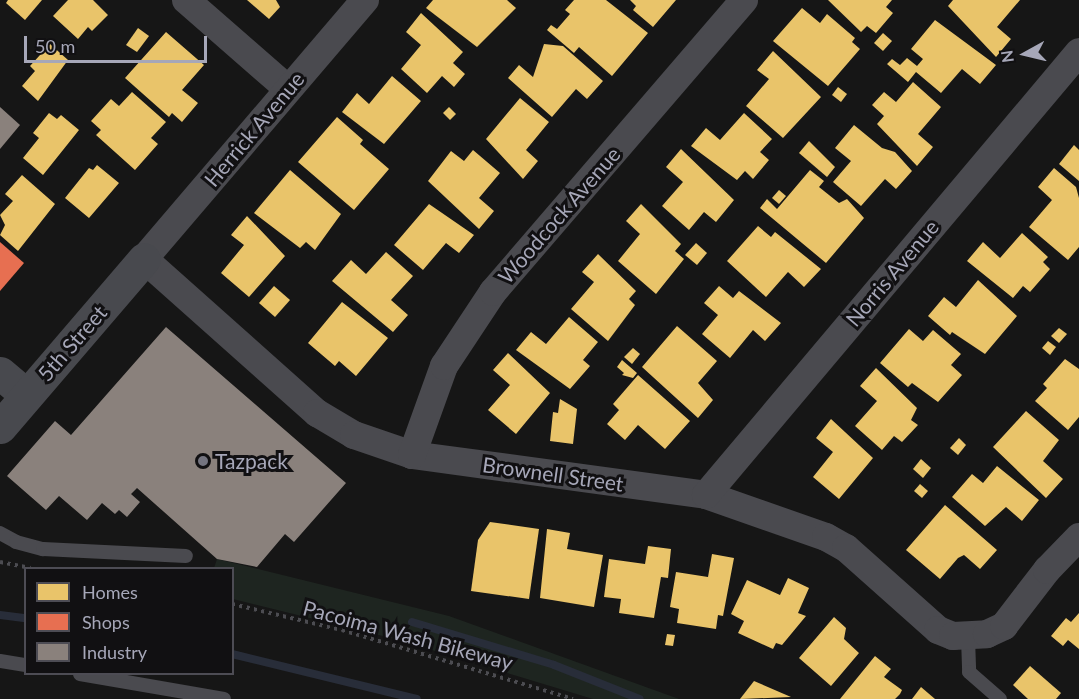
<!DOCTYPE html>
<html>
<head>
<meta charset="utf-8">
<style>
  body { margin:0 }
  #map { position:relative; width:1079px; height:699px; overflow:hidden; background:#161616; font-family:Lato,sans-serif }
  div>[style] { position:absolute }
  .green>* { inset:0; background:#1e2520 }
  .homes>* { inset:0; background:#e9c46a }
  .shops>* { inset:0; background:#e76f51 }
  .industry>* { inset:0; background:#8a817c }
  .stream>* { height:8px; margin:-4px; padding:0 4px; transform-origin:4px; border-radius:4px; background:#282d39 }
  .path>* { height:4px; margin-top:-2px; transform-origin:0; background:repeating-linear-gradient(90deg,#4c4c51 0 3px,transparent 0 7.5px) }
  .lane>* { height:14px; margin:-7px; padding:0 7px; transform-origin:7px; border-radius:7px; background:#4a4a4f }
  .street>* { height:28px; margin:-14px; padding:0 14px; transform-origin:14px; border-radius:14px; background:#4a4a4f }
  .secondary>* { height:33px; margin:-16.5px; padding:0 16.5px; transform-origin:16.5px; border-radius:16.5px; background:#48494e }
  .dots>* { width:16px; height:16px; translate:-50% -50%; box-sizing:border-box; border:3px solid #111012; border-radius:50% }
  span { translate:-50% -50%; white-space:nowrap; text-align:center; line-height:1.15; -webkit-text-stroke:6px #111012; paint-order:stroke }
  .street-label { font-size:21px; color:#a6a7b8 }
  .poi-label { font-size:21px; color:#a6a7b8 }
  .left { translate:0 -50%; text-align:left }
  .legend { position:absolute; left:24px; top:567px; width:210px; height:108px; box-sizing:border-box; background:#111012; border:2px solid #4d4c54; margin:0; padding:8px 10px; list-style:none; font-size:18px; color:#a6a7b8 }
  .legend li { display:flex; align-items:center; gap:12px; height:30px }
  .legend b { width:30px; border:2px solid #4d4c54 }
  .north { position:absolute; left:995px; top:24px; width:60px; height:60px; -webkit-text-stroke:4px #111012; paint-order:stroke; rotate:262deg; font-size:16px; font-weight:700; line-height:24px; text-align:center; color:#a6a7b8 }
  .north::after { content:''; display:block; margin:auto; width:21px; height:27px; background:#a6a7b8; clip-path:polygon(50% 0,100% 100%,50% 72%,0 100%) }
  .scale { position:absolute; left:24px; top:36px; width:183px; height:27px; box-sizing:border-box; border:3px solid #a6a7b8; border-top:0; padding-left:8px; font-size:18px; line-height:21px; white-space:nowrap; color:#a6a7b8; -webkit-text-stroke:4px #111012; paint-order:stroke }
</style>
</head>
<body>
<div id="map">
  <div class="green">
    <div style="clip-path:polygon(217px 559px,449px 616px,679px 699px,593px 699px,399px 640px,233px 599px,232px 568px,214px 568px)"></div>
  </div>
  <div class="homes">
    <div style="clip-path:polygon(8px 0,42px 0,25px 20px,6px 3px)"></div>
    <div style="clip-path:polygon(68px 0,93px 0,108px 15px,92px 31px,88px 27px,78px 39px,53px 16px)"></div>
    <div style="clip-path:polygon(247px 0,276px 0,280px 7px,269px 19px)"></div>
    <div style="clip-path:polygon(433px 0,507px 0,516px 8px,477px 47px,426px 8px)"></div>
    <div style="clip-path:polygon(574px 0,606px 0,648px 33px,612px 76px,579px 47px,574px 53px,547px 30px,551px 25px,557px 29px,570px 14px,565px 10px)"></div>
    <div style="clip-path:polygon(630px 0,676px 0,653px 27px,633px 10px,636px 6px)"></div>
    <div style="clip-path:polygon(828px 0,892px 0,886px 7px,893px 13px,876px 33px,867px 26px,861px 32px)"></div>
    <div style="clip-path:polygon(953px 0,1020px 0,997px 27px,1011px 39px,996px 57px,948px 6px)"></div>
    <div style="clip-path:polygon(802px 8px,820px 23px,827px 14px,855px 38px,852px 42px,860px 49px,828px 86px,773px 41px)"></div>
    <div style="clip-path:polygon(421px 13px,463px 52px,453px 63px,465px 74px,454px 87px,442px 76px,427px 93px,401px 69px,421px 45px,406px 32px)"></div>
    <div style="clip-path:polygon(935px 20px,996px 65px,980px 84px,962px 69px,941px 93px,916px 72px,908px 82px,887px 64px,892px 59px,900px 65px,907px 58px,917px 66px,923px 59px,911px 49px)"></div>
    <div style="clip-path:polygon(138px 28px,149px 36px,137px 52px,126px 45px)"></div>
    <div style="clip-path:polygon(166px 32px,204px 65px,182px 90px,198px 103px,182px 122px,172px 113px,169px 117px,125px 78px)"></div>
    <div style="clip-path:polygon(883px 33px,892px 41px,883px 51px,874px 43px)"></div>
    <div style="clip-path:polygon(50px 44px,68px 60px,38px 101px,22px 86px,35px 71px,30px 66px)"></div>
    <div style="clip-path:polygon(544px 44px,563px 46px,603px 81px,587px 99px,576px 89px,552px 117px,508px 78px,519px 65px,533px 77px)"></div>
    <div style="clip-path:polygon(773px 51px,821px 97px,783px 138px,746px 106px,769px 79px,757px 70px)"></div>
    <div style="clip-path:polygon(392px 76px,421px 101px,384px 144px,342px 112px,357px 93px,369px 104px)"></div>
    <div style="clip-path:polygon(913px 82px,941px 107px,918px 134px,933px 147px,917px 166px,877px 124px,884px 116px,872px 105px,884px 92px,896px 102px)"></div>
    <div style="clip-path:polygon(838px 87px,847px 94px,841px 102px,832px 95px)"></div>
    <div style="clip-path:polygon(132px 92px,166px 122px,151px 138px,158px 144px,135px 170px,96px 135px,101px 130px,91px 121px,111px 99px,119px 106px)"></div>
    <div style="clip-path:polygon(520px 98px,549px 122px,526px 150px,538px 161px,523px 179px,486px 139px)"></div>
    <div style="clip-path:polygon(449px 107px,456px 114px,450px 120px,443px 113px)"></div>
    <div style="clip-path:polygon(49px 113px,57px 119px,61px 115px,79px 130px,43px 175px,23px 158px,39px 138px,33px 133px)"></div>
    <div style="clip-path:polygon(744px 113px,772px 139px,760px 152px,769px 160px,753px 179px,745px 171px,737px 180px,691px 146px,706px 128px,720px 140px)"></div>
    <div style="clip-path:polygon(337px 117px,363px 140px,360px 144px,389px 169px,354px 210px,298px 162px)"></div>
    <div style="clip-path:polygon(854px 125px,882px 148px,895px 152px,912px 171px,896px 189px,885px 179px,861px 206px,833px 182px,851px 161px,835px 148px)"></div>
    <div style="clip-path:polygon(809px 141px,835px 167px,827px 177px,799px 153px)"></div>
    <div style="clip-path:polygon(1074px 145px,1079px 150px,1079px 181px,1059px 164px)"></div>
    <div style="clip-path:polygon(681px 149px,734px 200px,716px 222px,704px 212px,689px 230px,662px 206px,683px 182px,666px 167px)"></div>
    <div style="clip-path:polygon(473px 150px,500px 173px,479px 198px,494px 211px,479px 229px,428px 181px,451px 151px,464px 161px)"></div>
    <div style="clip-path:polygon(97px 165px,119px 183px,89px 218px,65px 198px,89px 168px,93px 170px)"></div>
    <div style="clip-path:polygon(1054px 168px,1076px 187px,1079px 198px,1079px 247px,1068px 260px,1029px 227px,1052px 200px,1038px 187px)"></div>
    <div style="clip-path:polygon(290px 170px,341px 214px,315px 250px,306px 242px,300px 248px,254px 213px)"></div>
    <div style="clip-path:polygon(810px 170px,824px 181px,819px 187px,839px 203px,847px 199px,864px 218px,826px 263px,760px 208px,767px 199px,777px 209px)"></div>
    <div style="clip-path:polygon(22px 175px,55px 204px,18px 251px,0 235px,5px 225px,0 215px,13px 201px,5px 194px)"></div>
    <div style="clip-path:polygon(779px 190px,786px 196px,779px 204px,772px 198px)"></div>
    <div style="clip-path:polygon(429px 204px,474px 235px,459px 253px,446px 243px,423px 270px,394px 245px)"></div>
    <div style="clip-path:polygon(641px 204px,681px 244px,675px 251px,684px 259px,656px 294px,618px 261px,640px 234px,626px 221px)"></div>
    <div style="clip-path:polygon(247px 216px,285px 256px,249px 297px,221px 273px,244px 245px,231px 235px)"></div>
    <div style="clip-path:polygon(758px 226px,771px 237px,775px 232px,821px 269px,804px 287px,788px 272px,766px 297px,727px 261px)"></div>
    <div style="clip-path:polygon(1022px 233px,1048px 257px,1043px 262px,1050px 269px,1030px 292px,1023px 286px,1013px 298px,967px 261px,983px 242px,1000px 258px)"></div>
    <div style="clip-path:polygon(696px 243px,707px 253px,697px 265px,685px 255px)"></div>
    <div style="clip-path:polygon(386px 252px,413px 276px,391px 300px,408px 315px,393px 332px,332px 281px,351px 260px,366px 274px)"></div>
    <div style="clip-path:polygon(598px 254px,636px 291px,629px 299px,635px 305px,608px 341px,571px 309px,594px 282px,582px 272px)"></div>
    <div style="clip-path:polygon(978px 280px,1017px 316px,985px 354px,952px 332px,950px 335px,928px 316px,944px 297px,956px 307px)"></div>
    <div style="clip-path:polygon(274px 286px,290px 300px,275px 317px,259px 303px)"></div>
    <div style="clip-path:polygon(719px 286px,733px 298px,739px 291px,781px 323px,765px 341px,753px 330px,730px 358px,702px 334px,718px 315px,704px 303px)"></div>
    <div style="clip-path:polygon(342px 302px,388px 338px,356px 376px,339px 361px,335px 366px,308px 343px)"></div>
    <div style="clip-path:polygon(569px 317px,598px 342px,583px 360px,590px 366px,570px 389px,516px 350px,531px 332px,546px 344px)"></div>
    <div style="clip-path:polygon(677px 326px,717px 361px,698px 383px,713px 400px,698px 418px,642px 367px)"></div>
    <div style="clip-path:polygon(1059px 328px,1067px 334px,1059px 343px,1051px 336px)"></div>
    <div style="clip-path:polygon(909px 329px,923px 341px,933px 330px,961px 354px,951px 365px,962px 375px,938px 402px,912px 383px,908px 387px,880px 363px)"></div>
    <div style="clip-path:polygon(1048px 341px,1056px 347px,1050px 355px,1042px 348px)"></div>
    <div style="clip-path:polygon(633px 348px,640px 354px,632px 364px,624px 357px)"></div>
    <div style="clip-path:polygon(508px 353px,550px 393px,516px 434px,488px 410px,510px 385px,493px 370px)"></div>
    <div style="clip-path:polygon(1065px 359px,1079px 369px,1079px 417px,1068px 430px,1035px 401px,1047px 388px,1043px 384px)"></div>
    <div style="clip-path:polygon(622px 360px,637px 373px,633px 378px,622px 375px,624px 373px,617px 367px)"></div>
    <div style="clip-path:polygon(876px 368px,917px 408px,911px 420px,918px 425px,902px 442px,894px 436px,882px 450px,855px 426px,877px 401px,860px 386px)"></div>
    <div style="clip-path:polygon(638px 375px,690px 421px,665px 449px,638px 425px,625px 440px,607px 424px,619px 410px,613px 404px)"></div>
    <div style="clip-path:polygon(560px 399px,577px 409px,573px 444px,550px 441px,553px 412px,558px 413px)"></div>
    <div style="clip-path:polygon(1026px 411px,1059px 440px,1043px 461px,1063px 479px,1046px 498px,993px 447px)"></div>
    <div style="clip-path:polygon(831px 419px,873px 458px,839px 499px,813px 477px,833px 452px,816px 438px)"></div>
    <div style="clip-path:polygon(959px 438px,966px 445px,958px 455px,950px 448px)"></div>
    <div style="clip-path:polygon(921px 459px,931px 468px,923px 478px,913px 469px)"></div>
    <div style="clip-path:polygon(997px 466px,1039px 500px,1022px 521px,1006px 507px,985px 526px,952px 497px,972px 474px,983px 483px)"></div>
    <div style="clip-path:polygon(920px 484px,928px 491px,922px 498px,914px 491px)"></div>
    <div style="clip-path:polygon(945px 505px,997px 550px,980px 569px,964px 555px,958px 558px,940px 579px,906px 550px)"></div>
    <div style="clip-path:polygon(490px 522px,539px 529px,529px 599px,471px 591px,478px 540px)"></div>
    <div style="clip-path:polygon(547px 529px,570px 533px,567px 549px,603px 555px,594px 607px,540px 598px)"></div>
    <div style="clip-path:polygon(648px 546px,671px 549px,668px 578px,661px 577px,654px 618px,619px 613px,621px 599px,604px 597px,609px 559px,645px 564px)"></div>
    <div style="clip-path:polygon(712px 554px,734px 558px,723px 616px,718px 615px,716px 629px,677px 623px,679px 609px,670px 607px,676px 572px,708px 577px)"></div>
    <div style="clip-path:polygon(788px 578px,809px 588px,798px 613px,806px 616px,782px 645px,776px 643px,773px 649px,738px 633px,744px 621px,731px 614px,747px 580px,780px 595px)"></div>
    <div style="clip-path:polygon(1079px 613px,1079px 649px,1068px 640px,1063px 646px,1051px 636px,1066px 618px,1071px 622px)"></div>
    <div style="clip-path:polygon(834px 617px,846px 628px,844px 639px,859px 653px,831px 686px,799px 658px)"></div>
    <div style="clip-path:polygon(667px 634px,675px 635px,673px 646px,665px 645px)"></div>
    <div style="clip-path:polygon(875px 656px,891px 669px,884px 677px,902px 690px,900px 694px,895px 699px,840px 699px)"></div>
    <div style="clip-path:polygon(1030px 666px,1061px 693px,1056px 699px,1028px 699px,1013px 685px)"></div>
    <div style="clip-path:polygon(754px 681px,791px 697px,740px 699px)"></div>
    <div style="clip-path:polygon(921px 687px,935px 699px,912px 699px)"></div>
  </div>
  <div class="shops">
    <div style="clip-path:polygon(0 242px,24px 263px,0 291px)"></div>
  </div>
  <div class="industry">
    <div style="clip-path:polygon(0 107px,20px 125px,0 149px)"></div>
    <div style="clip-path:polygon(166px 327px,346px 483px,294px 542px,285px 534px,257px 567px,217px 559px,137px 488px,131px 494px,140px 502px,127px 517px,119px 510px,115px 514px,102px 503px,87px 520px,59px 496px,46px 510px,7px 476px,55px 421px,71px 435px)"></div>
  </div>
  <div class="stream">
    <div style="left:0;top:615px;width:26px;rotate:7deg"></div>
    <div style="left:412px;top:622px;width:148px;rotate:16.8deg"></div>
    <div style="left:554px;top:665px;width:92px;rotate:21.6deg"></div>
    <div style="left:232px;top:654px;width:190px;rotate:13.7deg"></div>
  </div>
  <div class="path">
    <div style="left:0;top:562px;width:31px;rotate:11deg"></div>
    <div style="left:232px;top:604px;width:113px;rotate:13.3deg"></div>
    <div style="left:342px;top:630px;width:241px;rotate:16.6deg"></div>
  </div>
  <div class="lane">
    <div style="left:0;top:533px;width:18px;rotate:29deg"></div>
    <div style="left:16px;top:542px;width:28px;rotate:15deg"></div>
    <div style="left:43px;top:549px;width:143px;rotate:2.8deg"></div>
    <div style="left:968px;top:638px;width:34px;rotate:88deg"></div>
    <div style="left:969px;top:672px;width:41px;rotate:41.1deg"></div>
    <div style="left:0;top:661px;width:26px;rotate:9deg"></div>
    <div style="left:80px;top:674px;width:146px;rotate:9.8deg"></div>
  </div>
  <div class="street">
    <div style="left:186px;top:0;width:135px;rotate:41.1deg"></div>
    <div style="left:365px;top:0;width:340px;rotate:130.5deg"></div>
    <div style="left:144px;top:259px;width:232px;rotate:41.7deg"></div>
    <div style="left:317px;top:413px;width:43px;rotate:30.7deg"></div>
    <div style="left:354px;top:435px;width:61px;rotate:19deg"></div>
    <div style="left:412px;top:455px;width:297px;rotate:7.7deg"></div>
    <div style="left:706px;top:495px;width:127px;rotate:19.3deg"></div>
    <div style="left:826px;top:537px;width:23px;rotate:29deg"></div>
    <div style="left:846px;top:548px;width:123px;rotate:41.7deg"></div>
    <div style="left:938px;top:630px;width:16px;rotate:22deg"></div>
    <div style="left:953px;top:636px;width:34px;rotate:-3deg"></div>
    <div style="left:987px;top:634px;width:19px;rotate:-25deg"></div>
    <div style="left:1004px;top:626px;width:71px;rotate:-52.5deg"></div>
    <div style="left:1047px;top:570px;width:46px;rotate:-45.9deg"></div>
    <div style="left:412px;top:455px;width:95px;rotate:-70.2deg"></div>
    <div style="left:444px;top:366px;width:89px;rotate:-56.5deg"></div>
    <div style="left:493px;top:292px;width:385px;rotate:-49.3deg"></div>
    <div style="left:706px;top:495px;width:579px;rotate:-49.9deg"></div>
  </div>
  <div class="secondary">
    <div style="left:0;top:373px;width:34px;rotate:40deg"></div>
    <div style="left:0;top:427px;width:221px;rotate:-49.4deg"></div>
  </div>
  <div class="dots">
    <div style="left:203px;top:461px;background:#74747f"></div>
  </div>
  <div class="street-label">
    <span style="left:254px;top:129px;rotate:-50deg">Herrick Avenue</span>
    <span style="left:559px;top:215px;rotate:-49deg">Woodcock Avenue</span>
    <span style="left:892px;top:273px;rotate:-50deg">Norris Avenue</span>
    <span style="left:72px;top:343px;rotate:-49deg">5th Street</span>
    <span style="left:553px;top:474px;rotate:8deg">Brownell Street</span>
    <span style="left:408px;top:635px;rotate:15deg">Pacoima Wash Bikeway</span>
  </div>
  <div class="poi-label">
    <span class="left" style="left:215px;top:461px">Tazpack</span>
  </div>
  <ul class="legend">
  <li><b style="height:16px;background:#e9c46a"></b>Homes</li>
  <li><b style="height:16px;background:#e76f51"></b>Shops</li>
  <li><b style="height:16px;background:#8a817c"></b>Industry</li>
  </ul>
  <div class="north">N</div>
  <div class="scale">50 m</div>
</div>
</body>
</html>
